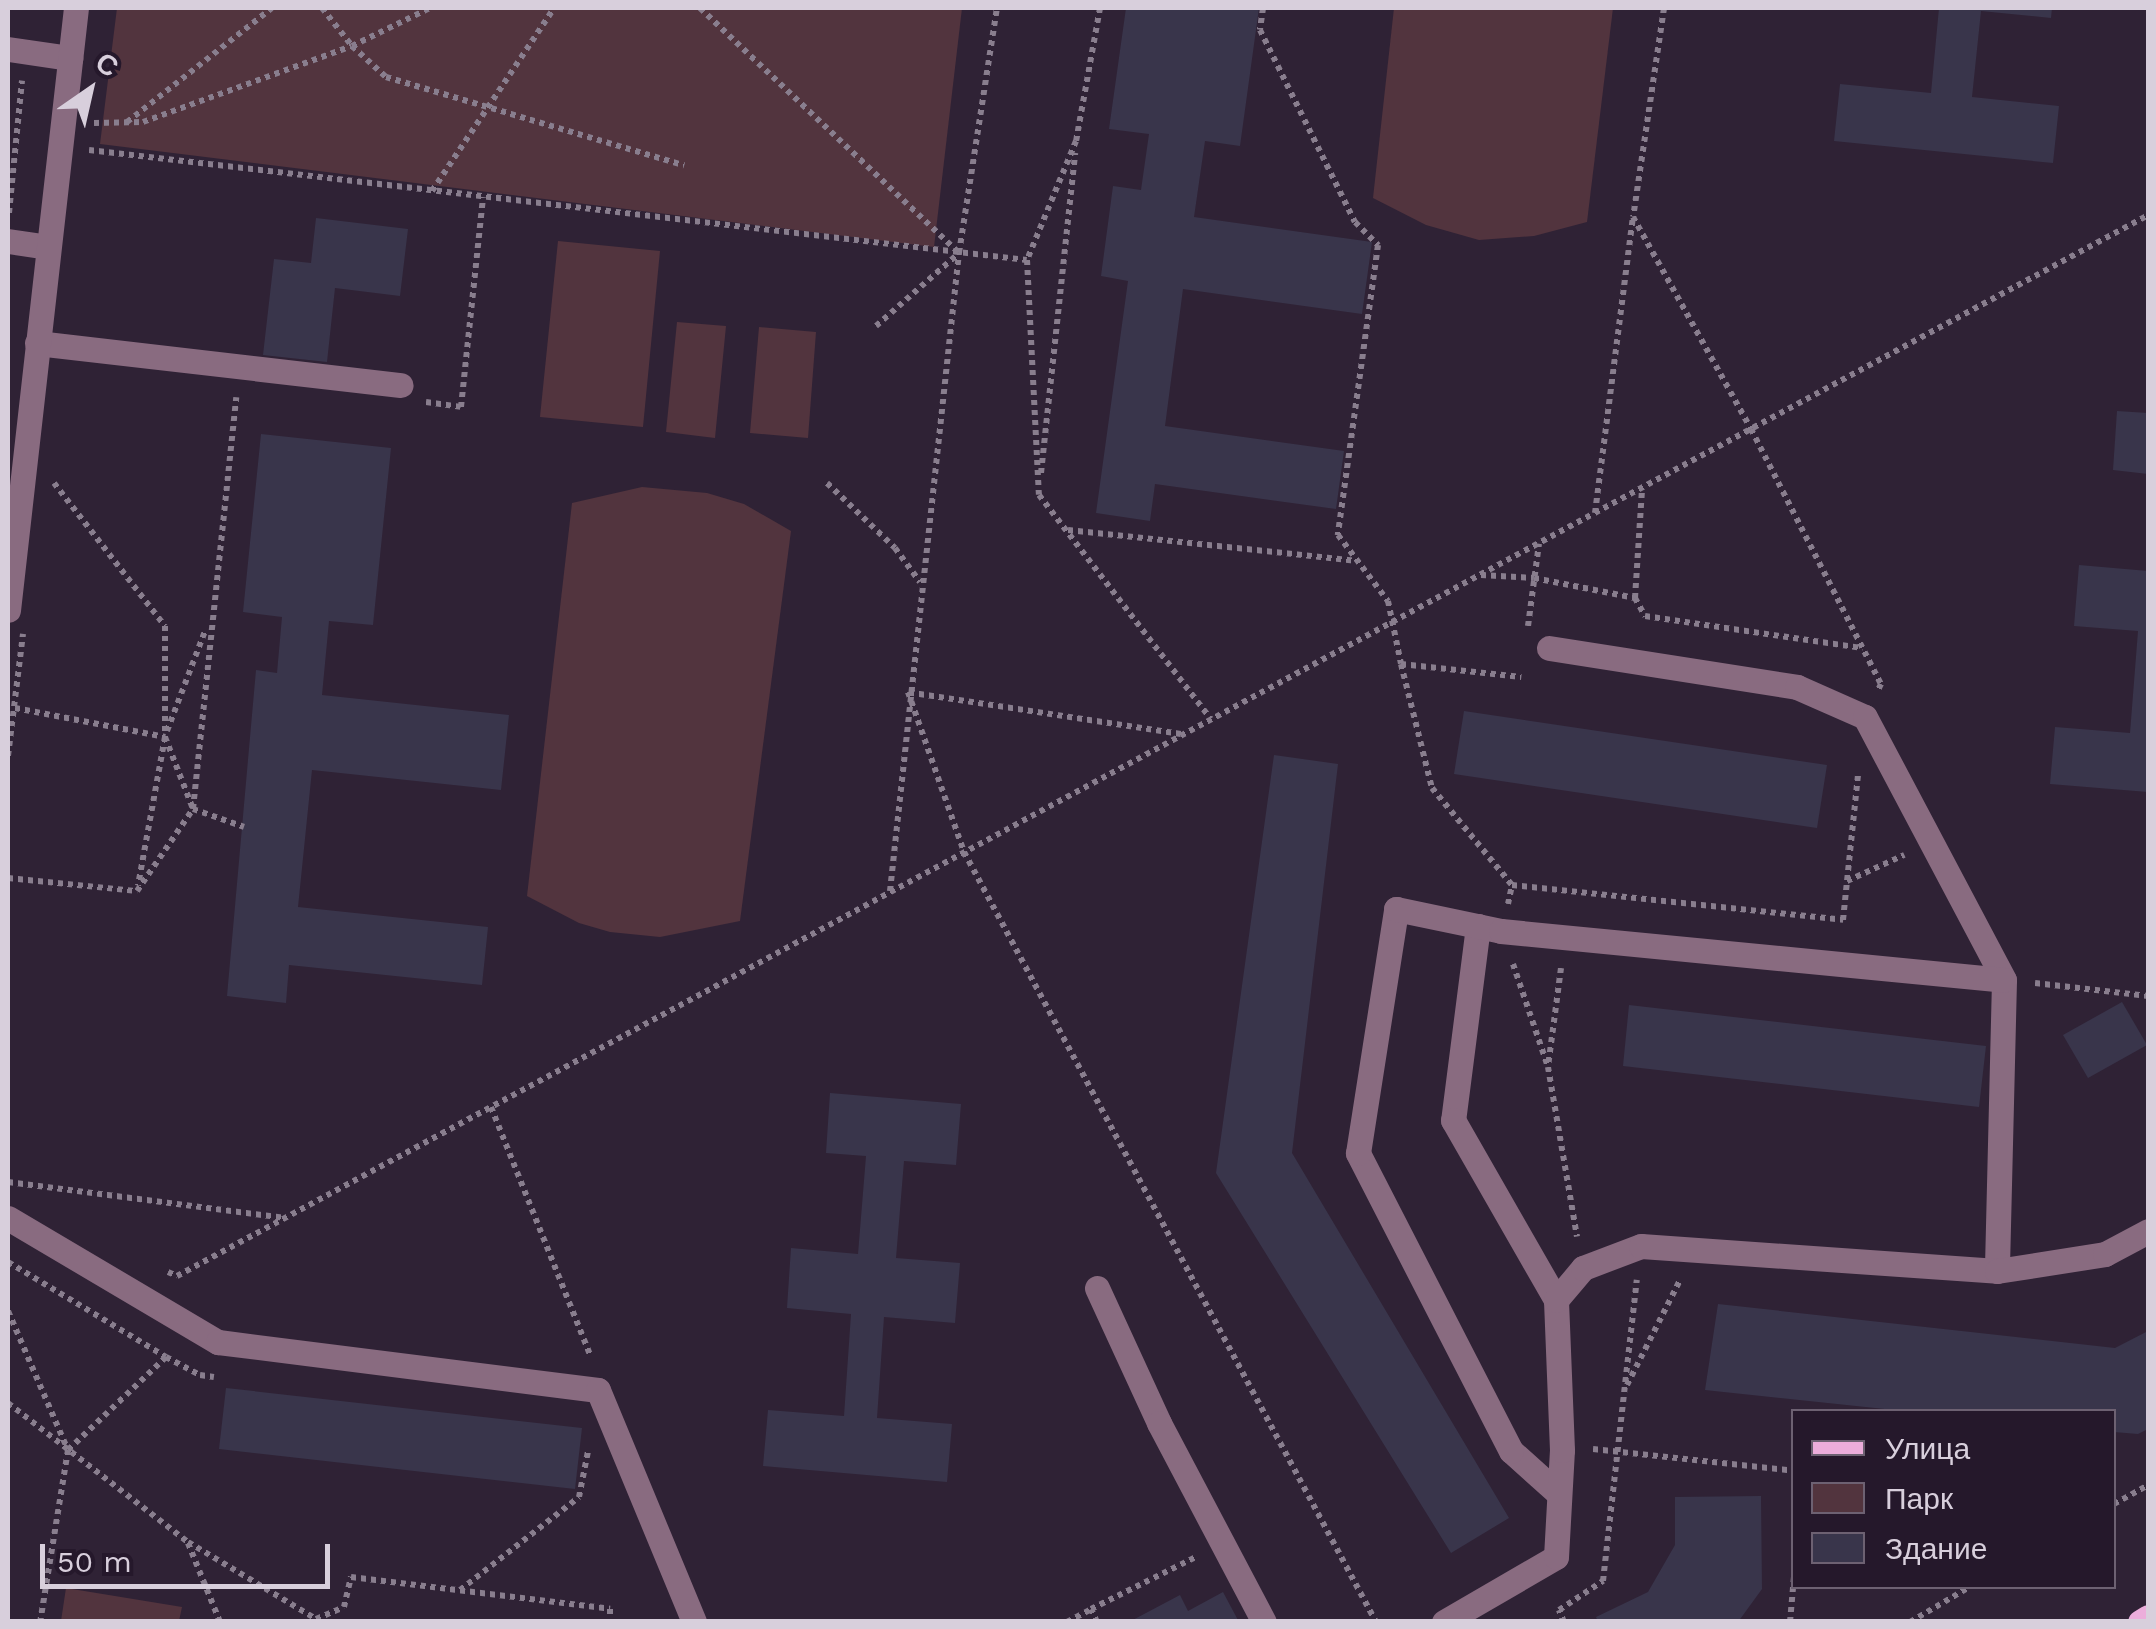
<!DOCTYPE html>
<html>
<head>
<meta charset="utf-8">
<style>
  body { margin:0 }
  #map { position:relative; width:2156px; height:1629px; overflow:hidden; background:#2f2235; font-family:"Work Sans",sans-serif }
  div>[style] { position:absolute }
  .green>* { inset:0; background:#52343e }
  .building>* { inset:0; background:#39354b }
  .path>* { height:6px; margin-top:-3px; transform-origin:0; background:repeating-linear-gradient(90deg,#897e8e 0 5px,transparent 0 10px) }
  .minor>* { height:25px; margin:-12.5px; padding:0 12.5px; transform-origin:12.5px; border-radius:12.5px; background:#896b80 }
  .major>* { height:25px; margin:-12.5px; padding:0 12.5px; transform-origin:12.5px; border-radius:12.5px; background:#ecaddb }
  span { translate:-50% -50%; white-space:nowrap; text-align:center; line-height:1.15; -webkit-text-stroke:8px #25182b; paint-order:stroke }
  .frame { position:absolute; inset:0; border:10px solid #d8cfdc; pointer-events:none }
  .legend { position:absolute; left:1791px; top:1409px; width:325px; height:180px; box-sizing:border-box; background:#25182b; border:2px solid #6d6172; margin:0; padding:12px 18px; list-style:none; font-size:30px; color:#d8cfdc }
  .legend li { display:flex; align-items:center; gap:20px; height:50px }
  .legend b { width:50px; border:2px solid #6d6172 }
  .north { position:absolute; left:40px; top:40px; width:100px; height:100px; -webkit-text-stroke:8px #25182b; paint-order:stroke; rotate:34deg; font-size:28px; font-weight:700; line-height:40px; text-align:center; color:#d8cfdc }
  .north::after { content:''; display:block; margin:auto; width:35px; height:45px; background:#d8cfdc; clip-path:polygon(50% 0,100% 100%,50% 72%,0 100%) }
  .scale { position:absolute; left:40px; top:1544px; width:290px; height:45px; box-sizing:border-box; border:5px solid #d8cfdc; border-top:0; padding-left:12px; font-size:30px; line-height:35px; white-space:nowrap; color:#d8cfdc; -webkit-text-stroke:8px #25182b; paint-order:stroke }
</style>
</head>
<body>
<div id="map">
  <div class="green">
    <div style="clip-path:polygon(117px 8px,962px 8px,934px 247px,100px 144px)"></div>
    <div style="clip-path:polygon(1394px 8px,1613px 8px,1587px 222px,1534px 236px,1479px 240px,1426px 225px,1373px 198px)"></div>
    <div style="clip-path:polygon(558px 241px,660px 251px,643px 427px,540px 417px)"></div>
    <div style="clip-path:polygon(677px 322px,726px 326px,715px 438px,666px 432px)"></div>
    <div style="clip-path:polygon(759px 327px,816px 332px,808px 438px,750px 433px)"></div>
    <div style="clip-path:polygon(642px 487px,707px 493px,744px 504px,791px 531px,740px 921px,660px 937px,610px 932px,579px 923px,527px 896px,572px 503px)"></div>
    <div style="clip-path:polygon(66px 1588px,182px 1607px,179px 1621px,61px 1621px)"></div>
  </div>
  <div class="building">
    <div style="clip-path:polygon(1126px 8px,1259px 8px,1240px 146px,1205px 141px,1194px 217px,1372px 242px,1362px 314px,1183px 289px,1165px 426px,1344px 451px,1336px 509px,1155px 484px,1150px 521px,1096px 513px,1128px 281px,1101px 276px,1113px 186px,1141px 190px,1149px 134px,1109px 129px)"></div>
    <div style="clip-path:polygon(1939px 8px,2052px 8px,2051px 18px,1981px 11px,1972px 97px,2059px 106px,2053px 163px,1834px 141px,1840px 84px,1931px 93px)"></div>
    <div style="clip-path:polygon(316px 218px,408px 229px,400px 296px,335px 288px,327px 362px,263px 355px,274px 259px,311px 263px)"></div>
    <div style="clip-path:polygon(2117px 411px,2148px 413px,2148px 474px,2113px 470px)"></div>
    <div style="clip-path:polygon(261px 434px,391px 448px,373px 625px,329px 621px,322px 695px,509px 715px,501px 790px,312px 770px,298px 907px,488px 927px,482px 985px,289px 965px,286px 1003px,227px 996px,256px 670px,277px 673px,282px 617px,243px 612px)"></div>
    <div style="clip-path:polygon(2079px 565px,2148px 571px,2148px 792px,2050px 784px,2055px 727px,2130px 733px,2138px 631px,2074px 626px)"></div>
    <div style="clip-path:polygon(1464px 711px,1827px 765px,1817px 828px,1454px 774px)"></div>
    <div style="clip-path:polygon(1274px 755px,1338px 764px,1292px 1153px,1509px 1518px,1451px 1553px,1216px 1173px)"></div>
    <div style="clip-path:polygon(2122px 1002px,2147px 1045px,2088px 1078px,2063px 1035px)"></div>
    <div style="clip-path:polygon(1629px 1005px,1986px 1046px,1979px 1107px,1623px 1066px)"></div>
    <div style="clip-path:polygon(830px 1093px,961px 1104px,956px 1165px,904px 1161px,896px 1258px,960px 1263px,955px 1323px,884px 1317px,877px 1418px,952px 1424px,947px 1482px,763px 1466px,768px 1410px,844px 1416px,851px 1314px,787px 1308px,791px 1248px,858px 1254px,866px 1156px,826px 1153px)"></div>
    <div style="clip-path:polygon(1718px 1304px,2115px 1348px,2148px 1331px,2148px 1429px,2138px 1434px,2114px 1432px,2114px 1412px,1913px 1412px,1705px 1390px)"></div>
    <div style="clip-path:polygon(226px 1388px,582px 1428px,575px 1489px,219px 1449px)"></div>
    <div style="clip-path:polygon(1761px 1496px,1762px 1589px,1738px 1622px,1598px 1622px,1596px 1617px,1648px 1592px,1675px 1545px,1675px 1497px)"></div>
    <div style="clip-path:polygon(1223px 1592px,1239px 1622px,1129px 1622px,1180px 1595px,1188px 1611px)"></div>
  </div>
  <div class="path">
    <div style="left:322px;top:8px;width:48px;rotate:51.7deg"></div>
    <div style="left:352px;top:46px;width:46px;rotate:42.4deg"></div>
    <div style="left:386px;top:77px;width:311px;rotate:16.5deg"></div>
    <div style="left:700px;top:8px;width:355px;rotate:43.4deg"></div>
    <div style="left:1100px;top:8px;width:135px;rotate:100.2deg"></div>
    <div style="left:1076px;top:141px;width:129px;rotate:112.4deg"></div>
    <div style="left:1027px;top:260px;width:235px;rotate:87.1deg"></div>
    <div style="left:1039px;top:495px;width:282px;rotate:52.5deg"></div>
    <div style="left:1263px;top:8px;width:22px;rotate:98deg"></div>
    <div style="left:1260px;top:30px;width:214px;rotate:63.7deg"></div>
    <div style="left:1355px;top:222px;width:33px;rotate:45deg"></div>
    <div style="left:1378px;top:245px;width:293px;rotate:97.9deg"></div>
    <div style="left:1338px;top:535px;width:83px;rotate:52.9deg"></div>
    <div style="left:1388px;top:601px;width:64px;rotate:78.3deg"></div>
    <div style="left:1401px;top:664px;width:121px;rotate:6.2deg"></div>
    <div style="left:1664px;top:8px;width:211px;rotate:98.4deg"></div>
    <div style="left:1633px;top:217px;width:243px;rotate:60.9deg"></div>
    <div style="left:1751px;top:429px;width:286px;rotate:63deg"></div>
    <div style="left:1881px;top:684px;width:9px;rotate:117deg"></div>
    <div style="left:127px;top:122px;width:184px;rotate:-38.2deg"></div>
    <div style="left:94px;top:123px;width:49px;rotate:-1.2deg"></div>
    <div style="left:143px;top:122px;width:222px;rotate:-20deg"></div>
    <div style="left:352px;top:46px;width:87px;rotate:-26deg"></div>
    <div style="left:89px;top:150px;width:944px;rotate:6.69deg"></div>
    <div style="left:432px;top:191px;width:220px;rotate:-56.3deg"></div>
    <div style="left:9px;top:213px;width:133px;rotate:-84.4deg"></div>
    <div style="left:876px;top:326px;width:109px;rotate:-41.3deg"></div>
    <div style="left:426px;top:402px;width:35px;rotate:8deg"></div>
    <div style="left:461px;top:407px;width:211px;rotate:-84deg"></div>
    <div style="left:1041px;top:473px;width:322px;rotate:-83.9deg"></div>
    <div style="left:54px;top:483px;width:181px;rotate:52.2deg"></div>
    <div style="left:165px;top:626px;width:111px;rotate:90deg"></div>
    <div style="left:165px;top:737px;width:77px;rotate:68.7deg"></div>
    <div style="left:193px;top:809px;width:54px;rotate:19.4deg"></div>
    <div style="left:827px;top:483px;width:94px;rotate:43.7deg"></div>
    <div style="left:895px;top:548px;width:42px;rotate:53.7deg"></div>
    <div style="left:1595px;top:513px;width:297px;rotate:-82.7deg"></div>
    <div style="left:1068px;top:530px;width:291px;rotate:6.1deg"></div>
    <div style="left:1481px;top:575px;width:53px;rotate:3.2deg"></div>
    <div style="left:1534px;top:578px;width:103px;rotate:11.2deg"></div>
    <div style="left:1635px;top:598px;width:21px;rotate:61deg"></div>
    <div style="left:1645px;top:616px;width:220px;rotate:8.4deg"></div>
    <div style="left:1635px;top:598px;width:109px;rotate:-86.3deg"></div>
    <div style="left:1528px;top:626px;width:83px;rotate:-82.4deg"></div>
    <div style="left:1401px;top:664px;width:128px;rotate:76deg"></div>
    <div style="left:1432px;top:788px;width:126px;rotate:50.5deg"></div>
    <div style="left:15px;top:708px;width:153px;rotate:10.9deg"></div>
    <div style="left:165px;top:737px;width:151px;rotate:100.3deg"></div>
    <div style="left:167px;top:731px;width:107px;rotate:-69.2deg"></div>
    <div style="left:1181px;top:734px;width:276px;rotate:-171.3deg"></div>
    <div style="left:908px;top:692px;width:170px;rotate:70.7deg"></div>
    <div style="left:964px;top:852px;width:873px;rotate:61.85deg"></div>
    <div style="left:8px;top:756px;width:123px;rotate:-83deg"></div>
    <div style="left:8px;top:878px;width:130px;rotate:5.8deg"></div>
    <div style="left:137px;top:891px;width:99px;rotate:-55.7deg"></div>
    <div style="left:193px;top:809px;width:414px;rotate:-84deg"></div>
    <div style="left:1847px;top:881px;width:63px;rotate:-24.5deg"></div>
    <div style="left:890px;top:891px;width:642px;rotate:-83.83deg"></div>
    <div style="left:959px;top:253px;width:248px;rotate:-81.2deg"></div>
    <div style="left:1508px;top:904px;width:19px;rotate:-78deg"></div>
    <div style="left:1512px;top:885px;width:333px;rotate:6deg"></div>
    <div style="left:1843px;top:920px;width:145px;rotate:-84.1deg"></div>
    <div style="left:1513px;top:964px;width:109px;rotate:71.2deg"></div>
    <div style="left:1561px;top:968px;width:100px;rotate:97.5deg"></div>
    <div style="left:1548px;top:1067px;width:172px;rotate:80.3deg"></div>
    <div style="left:2035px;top:983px;width:114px;rotate:6.6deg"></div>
    <div style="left:491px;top:1107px;width:269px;rotate:68.2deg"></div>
    <div style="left:8px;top:1182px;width:278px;rotate:7.4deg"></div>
    <div style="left:8px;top:1262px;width:184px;rotate:31deg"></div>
    <div style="left:166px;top:1357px;width:38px;rotate:28deg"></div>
    <div style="left:200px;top:1375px;width:14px;rotate:8deg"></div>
    <div style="left:168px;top:1272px;width:10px;rotate:24deg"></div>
    <div style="left:177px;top:1276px;width:2238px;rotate:-28.29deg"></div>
    <div style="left:8px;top:1311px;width:151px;rotate:66.7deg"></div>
    <div style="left:68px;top:1450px;width:174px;rotate:99.2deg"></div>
    <div style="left:1627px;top:1385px;width:118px;rotate:-63.2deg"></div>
    <div style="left:8px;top:1403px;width:227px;rotate:37.7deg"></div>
    <div style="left:188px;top:1542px;width:149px;rotate:31deg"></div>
    <div style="left:316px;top:1619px;width:30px;rotate:-23deg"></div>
    <div style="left:344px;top:1607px;width:31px;rotate:-77deg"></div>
    <div style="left:351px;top:1577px;width:261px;rotate:7deg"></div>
    <div style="left:610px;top:1609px;width:13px;rotate:90deg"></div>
    <div style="left:1593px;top:1449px;width:202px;rotate:6.2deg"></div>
    <div style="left:68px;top:1450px;width:135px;rotate:-43.5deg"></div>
    <div style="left:2114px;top:1504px;width:39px;rotate:-29deg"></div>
    <div style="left:188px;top:1543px;width:85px;rotate:67.9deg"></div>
    <div style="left:460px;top:1590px;width:151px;rotate:-38deg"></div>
    <div style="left:579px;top:1497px;width:47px;rotate:-78.9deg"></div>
    <div style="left:1067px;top:1622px;width:27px;rotate:-28deg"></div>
    <div style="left:1097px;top:1622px;width:14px;rotate:-115deg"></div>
    <div style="left:1091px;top:1609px;width:119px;rotate:-26.4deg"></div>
    <div style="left:1564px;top:1622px;width:13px;rotate:-113deg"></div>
    <div style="left:1559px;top:1610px;width:53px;rotate:-33.4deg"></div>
    <div style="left:1603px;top:1581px;width:303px;rotate:-83.6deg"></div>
    <div style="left:1790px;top:1622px;width:46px;rotate:-85deg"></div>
    <div style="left:1910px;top:1622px;width:71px;rotate:-30.5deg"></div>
  </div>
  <div class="minor">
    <div style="left:8px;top:49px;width:63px;rotate:8.3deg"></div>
    <div style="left:8px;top:241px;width:40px;rotate:8.5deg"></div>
    <div style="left:37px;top:343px;width:366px;rotate:6.6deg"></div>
    <div style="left:8px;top:610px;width:606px;rotate:-83.56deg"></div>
    <div style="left:1549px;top:648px;width:251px;rotate:8.9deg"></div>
    <div style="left:1797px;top:687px;width:74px;rotate:23.8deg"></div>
    <div style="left:1865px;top:717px;width:297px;rotate:62.1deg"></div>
    <div style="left:2004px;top:980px;width:291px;rotate:91.4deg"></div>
    <div style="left:1478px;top:926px;width:196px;rotate:97.3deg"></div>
    <div style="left:1453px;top:1120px;width:207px;rotate:60.2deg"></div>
    <div style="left:8px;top:1218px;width:244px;rotate:30.6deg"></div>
    <div style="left:218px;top:1342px;width:383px;rotate:7.2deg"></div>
    <div style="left:598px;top:1390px;width:251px;rotate:67.5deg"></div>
    <div style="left:1097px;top:1288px;width:149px;rotate:65.3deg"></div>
    <div style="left:1159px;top:1423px;width:225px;rotate:62.2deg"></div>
    <div style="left:1559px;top:1494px;width:64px;rotate:-138.1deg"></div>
    <div style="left:1511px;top:1451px;width:335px;rotate:-117.2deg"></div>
    <div style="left:1358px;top:1153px;width:247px;rotate:-81.1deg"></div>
    <div style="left:1396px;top:909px;width:107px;rotate:11.8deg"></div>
    <div style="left:1501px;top:931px;width:505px;rotate:5.56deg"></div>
    <div style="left:1444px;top:1622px;width:129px;rotate:-30.1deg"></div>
    <div style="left:1556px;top:1557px;width:107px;rotate:-86.8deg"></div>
    <div style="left:1562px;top:1450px;width:150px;rotate:-92.3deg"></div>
    <div style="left:1556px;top:1300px;width:42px;rotate:-49.8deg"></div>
    <div style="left:1583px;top:1268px;width:62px;rotate:-20.8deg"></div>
    <div style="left:1641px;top:1246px;width:357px;rotate:4deg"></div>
    <div style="left:1997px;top:1271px;width:109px;rotate:-8.9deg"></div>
    <div style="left:2105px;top:1254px;width:49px;rotate:-28.1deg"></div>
  </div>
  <div class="major">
    <div style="left:2140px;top:1622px;width:9px;rotate:-32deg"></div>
  </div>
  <div class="frame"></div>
  <ul class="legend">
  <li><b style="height:12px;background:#ecaddb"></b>Улица</li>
  <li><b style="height:28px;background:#52343e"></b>Парк</li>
  <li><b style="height:28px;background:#39354b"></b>Здание</li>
  </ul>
  <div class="north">С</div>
  <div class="scale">50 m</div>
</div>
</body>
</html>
